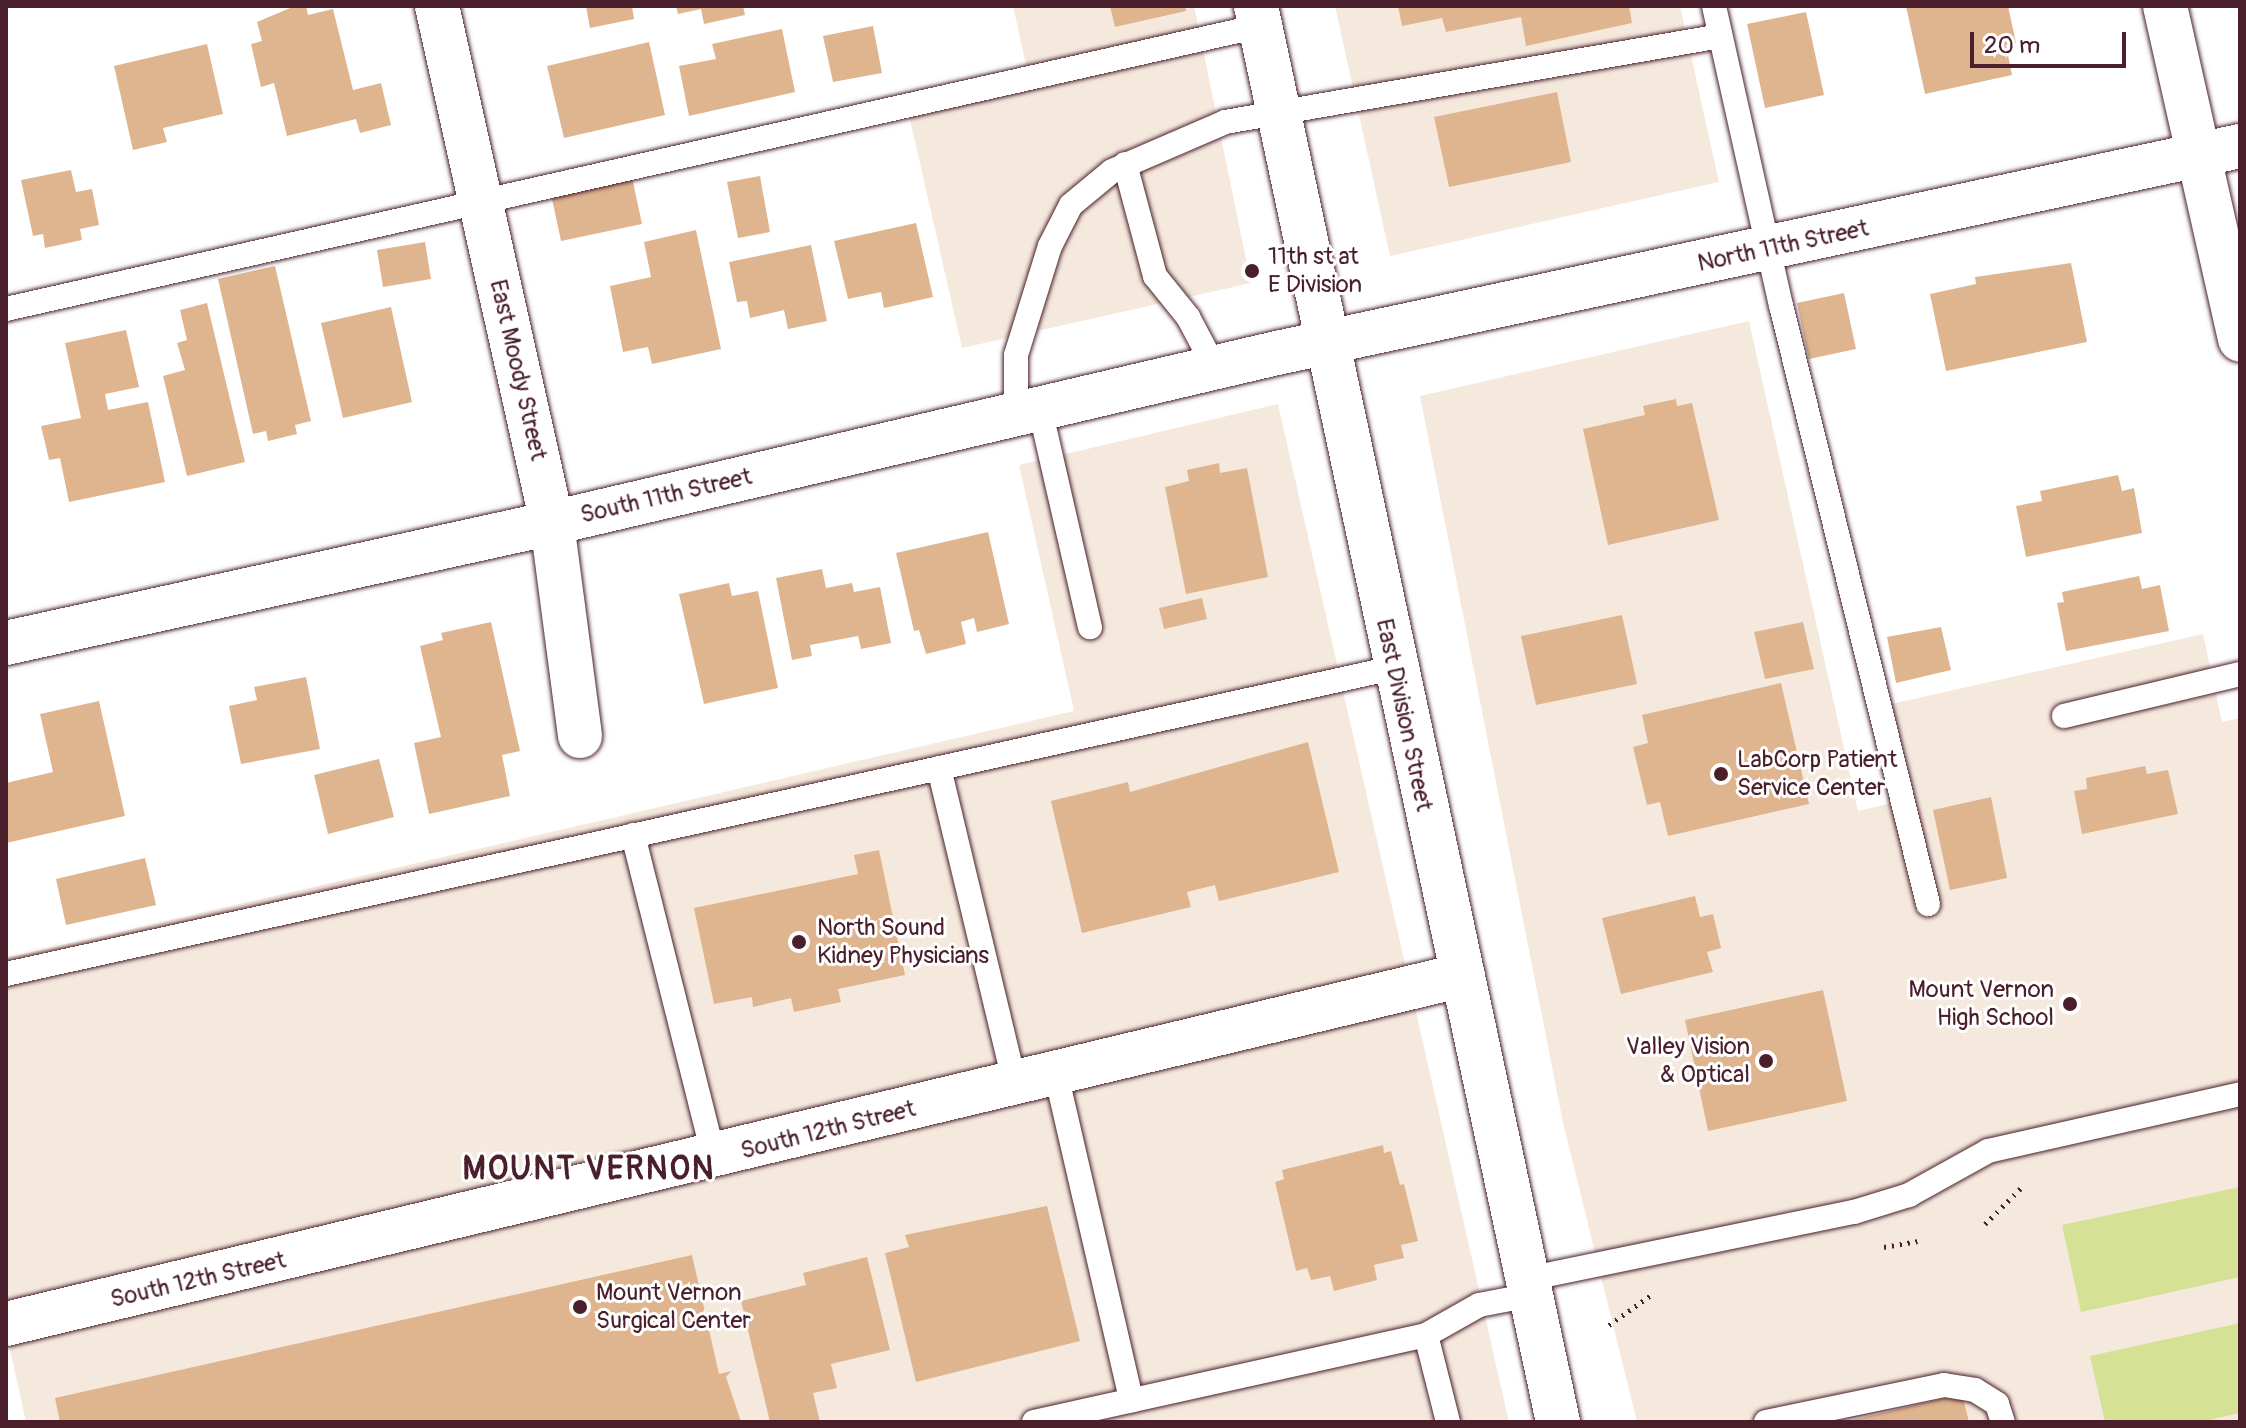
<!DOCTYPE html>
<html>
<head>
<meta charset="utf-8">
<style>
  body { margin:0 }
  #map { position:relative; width:2246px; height:1428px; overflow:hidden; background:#fff; font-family:Pangolin,sans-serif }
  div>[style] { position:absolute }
  .built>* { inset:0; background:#f5e9dd }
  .green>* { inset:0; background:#d5e194 }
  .building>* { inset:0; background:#dfb58f }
  .path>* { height:5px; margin-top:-2.5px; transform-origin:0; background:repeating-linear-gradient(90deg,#4a1f2b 0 2px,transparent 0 8px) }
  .roads { filter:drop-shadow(0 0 2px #4a1f2b) drop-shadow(0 0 2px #4a1f2b) }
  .lane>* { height:24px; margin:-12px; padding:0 12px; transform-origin:12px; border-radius:12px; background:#fff }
  .street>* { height:44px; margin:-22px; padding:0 22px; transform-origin:22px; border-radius:22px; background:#fff }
  .secondary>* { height:44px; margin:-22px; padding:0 22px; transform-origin:22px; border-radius:22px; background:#fff }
  .dots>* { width:22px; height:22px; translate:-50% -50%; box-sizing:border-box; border:4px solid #fff; border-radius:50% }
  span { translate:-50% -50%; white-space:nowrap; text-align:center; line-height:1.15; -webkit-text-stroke:6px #fff; paint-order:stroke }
  .street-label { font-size:24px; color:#4a1f2b }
  .poi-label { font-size:24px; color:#4a1f2b }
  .left { translate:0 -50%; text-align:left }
  .right { translate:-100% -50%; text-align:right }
  .district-label { font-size:32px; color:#4a1f2b; font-weight:700; letter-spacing:2px }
  .frame { position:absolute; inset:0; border:8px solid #4a1f2b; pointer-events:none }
  .scale { position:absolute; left:1970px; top:32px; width:156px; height:36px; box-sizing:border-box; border:4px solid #4a1f2b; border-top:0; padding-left:10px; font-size:24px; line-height:28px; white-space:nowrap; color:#4a1f2b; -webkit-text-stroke:6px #fff; paint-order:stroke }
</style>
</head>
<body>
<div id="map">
  <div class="built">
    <div style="clip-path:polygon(1013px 6px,1194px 6px,1251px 283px,962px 348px,909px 115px,1031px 88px)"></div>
    <div style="clip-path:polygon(1335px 6px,1680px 6px,1719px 182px,1390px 256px)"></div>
    <div style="clip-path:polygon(1749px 321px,1858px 811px,1895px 802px,1874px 708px,2203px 634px,2222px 722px,2240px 718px,2240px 1422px,1637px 1422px,1563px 1123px,1420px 396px)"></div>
    <div style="clip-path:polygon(1278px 404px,1509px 1422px,26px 1422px,6px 1332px,6px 958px,1074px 711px,1019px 465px)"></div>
  </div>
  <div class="green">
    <div style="clip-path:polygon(2240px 1187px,2240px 1277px,2081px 1312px,2062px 1225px)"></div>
    <div style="clip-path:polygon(2240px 1323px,2240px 1413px,2200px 1422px,2105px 1422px,2090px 1356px)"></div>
  </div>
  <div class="building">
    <div style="clip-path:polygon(295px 6px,306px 6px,308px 15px,333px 9px,353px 90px,381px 83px,391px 125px,360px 133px,356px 119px,287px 136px,274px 83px,261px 87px,251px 44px,262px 41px,257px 22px)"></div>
    <div style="clip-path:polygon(586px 6px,632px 6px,634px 19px,590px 28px)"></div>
    <div style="clip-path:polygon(676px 6px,743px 6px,745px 15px,704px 24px,701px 9px,678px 14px)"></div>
    <div style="clip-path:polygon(1110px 6px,1185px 6px,1186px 11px,1115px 27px)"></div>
    <div style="clip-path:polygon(1398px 6px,1629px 6px,1632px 23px,1526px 46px,1521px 17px,1446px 32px,1442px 18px,1402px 26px)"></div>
    <div style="clip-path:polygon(1906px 6px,2008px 6px,2016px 43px,2006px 45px,2012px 75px,1925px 94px)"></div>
    <div style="clip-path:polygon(1806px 12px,1824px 95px,1765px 108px,1747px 24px)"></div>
    <div style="clip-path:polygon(873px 26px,882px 73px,833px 82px,823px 36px)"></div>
    <div style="clip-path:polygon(782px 29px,795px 92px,689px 116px,679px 66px,716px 59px,712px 44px)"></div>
    <div style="clip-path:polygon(649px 42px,665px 115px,564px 138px,547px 66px)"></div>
    <div style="clip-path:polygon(207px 44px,223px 114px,163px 128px,167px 142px,133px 150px,114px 66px)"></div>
    <div style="clip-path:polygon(1557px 92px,1571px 162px,1449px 187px,1434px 117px)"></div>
    <div style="clip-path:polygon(71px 170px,76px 192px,92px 189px,99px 225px,80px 229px,82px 240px,45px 248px,43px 234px,33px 236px,21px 180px)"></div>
    <div style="clip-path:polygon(760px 176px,770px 232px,738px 238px,727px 182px)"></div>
    <div style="clip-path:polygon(632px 177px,642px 224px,561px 241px,551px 194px)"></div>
    <div style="clip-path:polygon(916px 223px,933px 297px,884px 308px,881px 292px,848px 299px,834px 241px)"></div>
    <div style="clip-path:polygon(696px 230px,721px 349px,652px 364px,648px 347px,623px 352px,610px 286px,651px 277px,644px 242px)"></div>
    <div style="clip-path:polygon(425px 242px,431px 279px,383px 287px,377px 250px)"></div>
    <div style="clip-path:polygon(811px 245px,827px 321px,788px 329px,784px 310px,750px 318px,747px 301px,737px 302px,729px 262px)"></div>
    <div style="clip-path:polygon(2071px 263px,2087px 342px,1946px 371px,1930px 294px,1976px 284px,1975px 277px)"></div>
    <div style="clip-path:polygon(275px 266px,311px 421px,295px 425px,297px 434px,268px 441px,266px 431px,253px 434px,218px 279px)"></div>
    <div style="clip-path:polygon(1844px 293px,1856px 349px,1809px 359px,1797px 303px)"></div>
    <div style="clip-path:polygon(207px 303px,245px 462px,187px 476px,163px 376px,185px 370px,177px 343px,187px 340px,180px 310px)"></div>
    <div style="clip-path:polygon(391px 307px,412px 402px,343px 418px,321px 323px)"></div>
    <div style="clip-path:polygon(126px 330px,139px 387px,105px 394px,108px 410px,148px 402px,165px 482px,69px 502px,60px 458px,49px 460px,41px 426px,81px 418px,65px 343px)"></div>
    <div style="clip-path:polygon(1676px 399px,1677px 406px,1692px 403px,1719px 520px,1608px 545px,1583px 429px,1645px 415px,1643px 406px)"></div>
    <div style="clip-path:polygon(1219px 463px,1220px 473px,1247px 468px,1268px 577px,1186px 594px,1165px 487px,1189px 481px,1187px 470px)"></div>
    <div style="clip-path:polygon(2118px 475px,2122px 491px,2134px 488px,2142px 533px,2026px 557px,2016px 506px,2042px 501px,2040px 491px)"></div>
    <div style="clip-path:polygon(988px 532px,1009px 624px,977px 632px,974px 618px,961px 622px,966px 644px,926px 654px,919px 630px,914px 631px,896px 553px)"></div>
    <div style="clip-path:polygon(822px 569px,826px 588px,852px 583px,854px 592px,880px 587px,891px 643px,861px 649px,858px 636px,810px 645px,812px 656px,792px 660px,776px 578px)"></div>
    <div style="clip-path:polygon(2139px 576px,2142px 589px,2160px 585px,2169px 631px,2066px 651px,2057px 603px,2064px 602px,2062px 592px)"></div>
    <div style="clip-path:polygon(729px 583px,732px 596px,758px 591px,778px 688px,704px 704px,679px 594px)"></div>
    <div style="clip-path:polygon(1202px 598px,1207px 619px,1164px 629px,1159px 608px)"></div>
    <div style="clip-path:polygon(1622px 615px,1637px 684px,1536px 705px,1521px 636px)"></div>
    <div style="clip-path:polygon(491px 622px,520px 751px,502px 755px,510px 796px,429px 814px,414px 743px,441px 737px,420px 646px,443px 640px,441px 633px)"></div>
    <div style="clip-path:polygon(1803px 622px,1814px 669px,1765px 679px,1754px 632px)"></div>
    <div style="clip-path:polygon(1941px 627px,1951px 670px,1896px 683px,1887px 637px)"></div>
    <div style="clip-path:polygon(306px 677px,320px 749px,241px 764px,229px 706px,257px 700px,254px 687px)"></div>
    <div style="clip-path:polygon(1781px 683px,1809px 804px,1668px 836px,1660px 802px,1647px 805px,1633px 747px,1648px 743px,1642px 715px)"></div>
    <div style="clip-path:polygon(99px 701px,125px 816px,6px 843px,6px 783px,53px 772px,40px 714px)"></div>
    <div style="clip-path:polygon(1308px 742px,1339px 872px,1219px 901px,1215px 885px,1187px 892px,1191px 907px,1082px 933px,1051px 801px,1128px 782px,1130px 792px)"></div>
    <div style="clip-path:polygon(379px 759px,394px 817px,328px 834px,314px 775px)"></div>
    <div style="clip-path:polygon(2145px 766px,2147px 774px,2168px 770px,2178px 814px,2082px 834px,2074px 791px,2087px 789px,2086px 778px)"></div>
    <div style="clip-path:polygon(1991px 797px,2007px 878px,1950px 890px,1933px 810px)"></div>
    <div style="clip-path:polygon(879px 850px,905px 975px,838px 989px,841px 1002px,794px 1012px,791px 998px,753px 1007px,752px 997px,714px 1004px,694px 908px,858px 874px,854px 855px)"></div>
    <div style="clip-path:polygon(145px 858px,156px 905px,66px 925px,56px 879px)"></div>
    <div style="clip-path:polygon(1695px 896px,1700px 917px,1713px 914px,1721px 948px,1707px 952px,1713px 972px,1621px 994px,1602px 918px)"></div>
    <div style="clip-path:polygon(1823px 990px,1847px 1101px,1708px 1131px,1685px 1020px)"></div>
    <div style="clip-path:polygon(1383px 1145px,1384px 1153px,1391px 1151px,1400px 1185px,1404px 1184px,1418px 1241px,1401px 1245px,1404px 1258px,1374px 1265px,1377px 1280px,1334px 1291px,1330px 1276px,1311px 1280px,1307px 1268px,1296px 1271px,1275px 1182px,1284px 1179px,1282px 1170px)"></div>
    <div style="clip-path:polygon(1047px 1206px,1080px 1341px,916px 1382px,885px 1253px,909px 1247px,905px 1235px)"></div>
    <div style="clip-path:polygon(692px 1255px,719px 1374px,731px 1371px,726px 1377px,741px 1422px,60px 1422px,55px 1398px)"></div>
    <div style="clip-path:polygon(867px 1257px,890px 1350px,831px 1364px,837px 1388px,813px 1393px,820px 1422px,770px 1422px,741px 1301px,806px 1285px,803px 1273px)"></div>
    <div style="clip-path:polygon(1962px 1394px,1969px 1422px,1848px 1422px,1848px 1421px)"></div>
  </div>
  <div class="path">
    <div style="left:1985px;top:1224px;width:55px;rotate:-45deg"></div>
    <div style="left:1884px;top:1247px;width:34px;rotate:-10deg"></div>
    <div style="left:1609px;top:1325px;width:52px;rotate:-35.5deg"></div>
  </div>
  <div class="roads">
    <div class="lane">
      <div style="left:1714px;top:6px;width:306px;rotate:77.4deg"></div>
      <div style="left:1781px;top:305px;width:617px;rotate:76.21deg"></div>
      <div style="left:1125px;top:164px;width:116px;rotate:75deg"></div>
      <div style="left:1155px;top:276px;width:53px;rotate:51.2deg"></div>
      <div style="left:1188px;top:317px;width:58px;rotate:62.1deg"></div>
      <div style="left:6px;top:309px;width:1286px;rotate:-12.72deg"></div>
      <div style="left:1040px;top:409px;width:224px;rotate:77.1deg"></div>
      <div style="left:1016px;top:414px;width:59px;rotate:-90deg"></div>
      <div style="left:1016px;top:355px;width:114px;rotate:-72.7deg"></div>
      <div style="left:1050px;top:246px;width:46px;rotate:-62.9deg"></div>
      <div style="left:1071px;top:205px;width:53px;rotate:-39.7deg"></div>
      <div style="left:1112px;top:171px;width:123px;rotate:-23.4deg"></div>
      <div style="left:1225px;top:122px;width:503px;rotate:-9.84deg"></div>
      <div style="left:2064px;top:716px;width:181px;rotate:-13.4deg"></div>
      <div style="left:939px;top:768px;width:325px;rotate:76.5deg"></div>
      <div style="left:633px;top:835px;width:333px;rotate:75.9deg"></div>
      <div style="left:6px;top:974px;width:1420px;rotate:-12.44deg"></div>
      <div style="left:1056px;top:1074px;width:335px;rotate:77deg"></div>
      <div style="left:1527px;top:1279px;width:334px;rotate:-11.6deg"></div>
      <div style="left:1854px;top:1212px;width:58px;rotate:-17.2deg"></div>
      <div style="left:1909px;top:1195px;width:90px;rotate:-29.1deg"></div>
      <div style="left:1988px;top:1151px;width:258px;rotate:-12.7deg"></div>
      <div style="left:1426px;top:1335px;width:90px;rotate:75.8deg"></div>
      <div style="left:1034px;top:1422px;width:402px;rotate:-12.5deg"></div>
      <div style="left:1426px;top:1335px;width:61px;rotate:-29.5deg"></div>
      <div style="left:1479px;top:1305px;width:53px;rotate:-10.9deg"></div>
      <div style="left:1766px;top:1422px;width:182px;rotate:-11.7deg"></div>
      <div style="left:1944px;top:1385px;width:31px;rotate:9deg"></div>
      <div style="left:1975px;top:1390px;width:26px;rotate:32deg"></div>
      <div style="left:1997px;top:1404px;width:19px;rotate:72deg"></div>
    </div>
    <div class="street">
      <div style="left:437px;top:6px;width:530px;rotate:77.46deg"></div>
      <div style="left:552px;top:523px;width:215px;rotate:82.5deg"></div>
      <div style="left:2165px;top:6px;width:342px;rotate:77.3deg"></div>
      <div style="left:6px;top:643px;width:559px;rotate:-12.4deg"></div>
      <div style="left:552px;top:523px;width:745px;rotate:-13.2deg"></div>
      <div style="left:1277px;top:353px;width:985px;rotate:-12.13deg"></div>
      <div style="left:6px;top:1324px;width:1498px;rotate:-13.47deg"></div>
    </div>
    <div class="secondary">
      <div style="left:1256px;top:6px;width:1448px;rotate:77.96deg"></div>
    </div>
  </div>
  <div class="dots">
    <div style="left:1252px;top:271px;background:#4a1f2b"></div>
    <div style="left:1721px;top:774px;background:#4a1f2b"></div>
    <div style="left:799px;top:942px;background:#4a1f2b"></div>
    <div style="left:2070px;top:1004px;background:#4a1f2b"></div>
    <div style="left:1766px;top:1061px;background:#4a1f2b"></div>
    <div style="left:580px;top:1307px;background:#4a1f2b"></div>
  </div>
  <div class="street-label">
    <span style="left:1783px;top:246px;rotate:-12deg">North 11th Street</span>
    <span style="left:518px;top:370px;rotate:77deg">East Moody Street</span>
    <span style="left:666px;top:496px;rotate:-13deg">South 11th Street</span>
    <span style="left:1404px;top:715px;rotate:78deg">East Division Street</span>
    <span style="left:828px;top:1130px;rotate:-14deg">South 12th Street</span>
    <span style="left:198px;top:1280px;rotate:-13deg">South 12th Street</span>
  </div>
  <div class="poi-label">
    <span class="left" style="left:1268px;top:271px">11th st at<br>E Division</span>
    <span class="left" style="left:1737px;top:774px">LabCorp Patient<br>Service Center</span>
    <span class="left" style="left:817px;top:942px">North Sound<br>Kidney Physicians</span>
    <span class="right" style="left:2054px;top:1004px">Mount Vernon<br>High School</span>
    <span class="right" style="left:1750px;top:1061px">Valley Vision<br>&amp; Optical</span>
    <span class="left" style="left:596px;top:1307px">Mount Vernon<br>Surgical Center</span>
  </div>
  <div class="district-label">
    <span style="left:589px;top:1169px">MOUNT VERNON</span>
  </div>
  <div class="frame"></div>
  <div class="scale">20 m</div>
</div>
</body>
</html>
